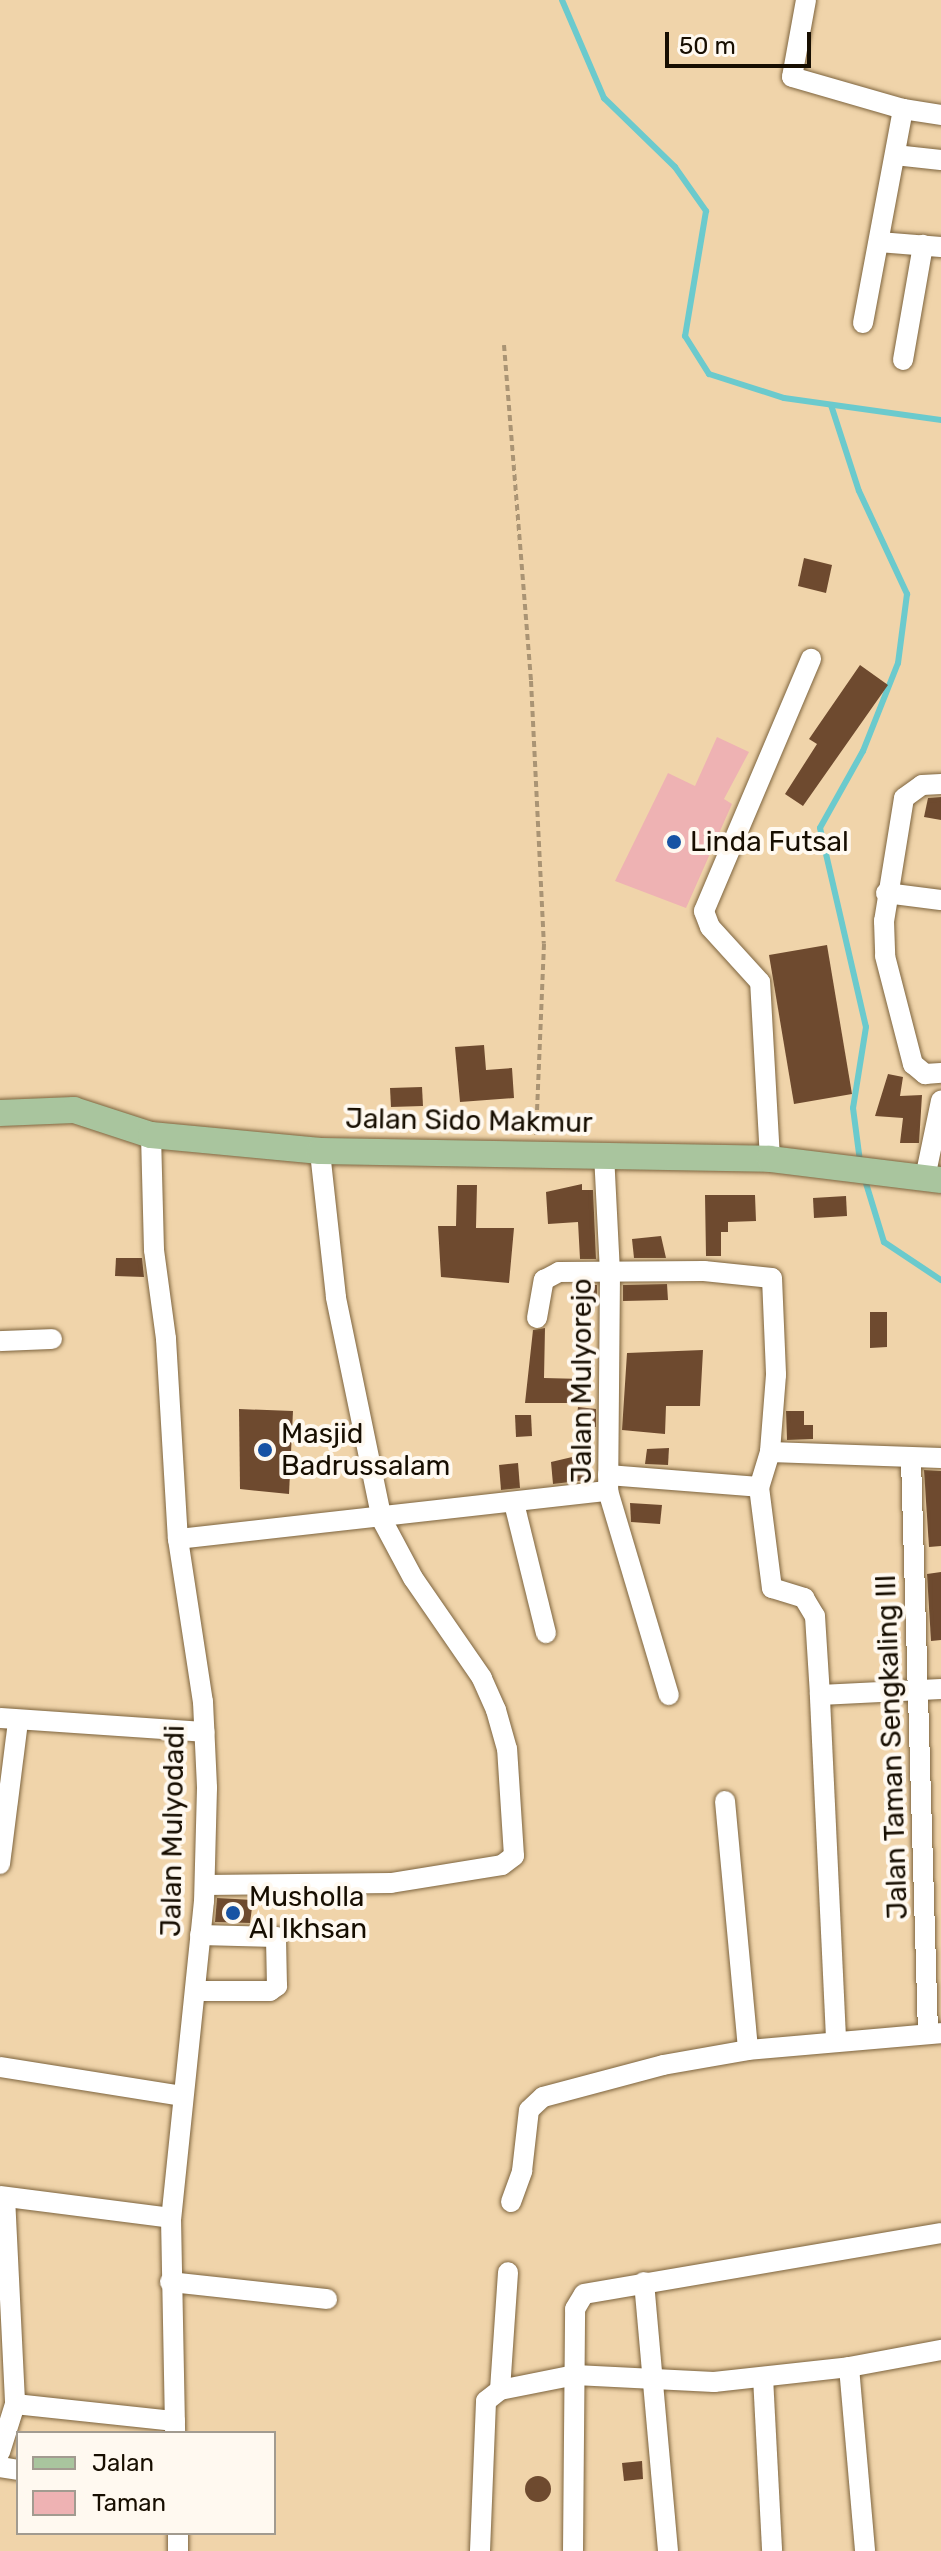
<!DOCTYPE html>
<html>
<head>
<meta charset="utf-8">
<style>
  body { margin:0 }
  #map { position:relative; width:941px; height:2551px; overflow:hidden; background:#f0d4aa; font-family:Rubik,sans-serif }
  div>[style] { position:absolute }
  .green>* { inset:0; background:#eeb2b3 }
  .stream>* { height:6px; margin:-3px; padding:0 3px; transform-origin:3px; border-radius:3px; background:#6bcacd }
  .building>* { inset:0; background:#6e4a2f }
  .round { border-radius:50% }
  .path>* { height:4px; margin-top:-2px; transform-origin:0; background:repeating-linear-gradient(90deg,#aa9474 0 6px,transparent 0 10px) }
  .roads { filter:drop-shadow(0 0 2px #7d643e) drop-shadow(0 0 2px #7d643e) }
  .minor>* { height:20px; margin:-10px; padding:0 10px; transform-origin:10px; border-radius:10px; background:#fff }
  .major>* { height:26px; margin:-13px; padding:0 13px; transform-origin:13px; border-radius:13px; background:#a9c59e }
  .dots>* { width:22px; height:22px; translate:-50% -50%; box-sizing:border-box; border:4px solid #fff9f0; border-radius:50% }
  span { translate:-50% -50%; white-space:nowrap; text-align:center; line-height:1.15; -webkit-text-stroke:8px #fff9f0; paint-order:stroke }
  .poi-label { font-size:28px; color:#170e01 }
  .left { translate:0 -50%; text-align:left }
  .street-label { font-size:28px; color:#170e01 }
  .legend { position:absolute; left:16px; top:2431px; width:260px; height:104px; box-sizing:border-box; background:#fff9f0; border:2px solid #a29b90; margin:0; padding:10px 14px; list-style:none; font-size:24px; color:#170e01 }
  .legend li { display:flex; align-items:center; gap:16px; height:40px }
  .legend b { width:40px; border:2px solid #a29b90 }
  .scale { position:absolute; left:665px; top:32px; width:146px; height:36px; box-sizing:border-box; border:4px solid #170e01; border-top:0; padding-left:10px; font-size:24px; line-height:28px; white-space:nowrap; color:#170e01; -webkit-text-stroke:6px #fff9f0; paint-order:stroke }
</style>
</head>
<body>
<div id="map">
  <div class="green">
    <div style="clip-path:polygon(717px 737px,749px 752px,724px 799px,732px 804px,686px 908px,615px 881px,668px 773px,695px 786px)"></div>
  </div>
  <div class="stream">
    <div style="left:562px;top:0;width:107px;rotate:66.8deg"></div>
    <div style="left:604px;top:98px;width:99px;rotate:44.2deg"></div>
    <div style="left:675px;top:167px;width:54px;rotate:54.8deg"></div>
    <div style="left:706px;top:211px;width:127px;rotate:99.5deg"></div>
    <div style="left:685px;top:336px;width:45px;rotate:57.7deg"></div>
    <div style="left:709px;top:374px;width:79px;rotate:17.7deg"></div>
    <div style="left:784px;top:398px;width:159px;rotate:8deg"></div>
    <div style="left:831px;top:405px;width:90px;rotate:72deg"></div>
    <div style="left:859px;top:491px;width:114px;rotate:65deg"></div>
    <div style="left:907px;top:594px;width:70px;rotate:97.4deg"></div>
    <div style="left:898px;top:663px;width:95px;rotate:111.7deg"></div>
    <div style="left:863px;top:751px;width:88px;rotate:119.2deg"></div>
    <div style="left:820px;top:828px;width:204px;rotate:77deg"></div>
    <div style="left:866px;top:1027px;width:82px;rotate:99.1deg"></div>
    <div style="left:853px;top:1108px;width:53px;rotate:82.5deg"></div>
    <div style="left:865px;top:1180px;width:65px;rotate:73deg"></div>
    <div style="left:884px;top:1242px;width:69px;rotate:33.7deg"></div>
  </div>
  <div class="building">
    <div style="clip-path:polygon(804px 558px,832px 565px,826px 593px,798px 586px)"></div>
    <div style="clip-path:polygon(860px 665px,888px 685px,803px 806px,785px 794px,817px 744px,809px 739px)"></div>
    <div style="clip-path:polygon(941px 797px,941px 820px,924px 817px,928px 798px)"></div>
    <div style="clip-path:polygon(827px 945px,852px 1094px,794px 1104px,769px 955px)"></div>
    <div style="clip-path:polygon(484px 1045px,486px 1070px,512px 1068px,514px 1098px,460px 1102px,455px 1047px)"></div>
    <div style="clip-path:polygon(888px 1074px,903px 1077px,900px 1096px,922px 1095px,919px 1143px,900px 1143px,903px 1118px,875px 1116px)"></div>
    <div style="clip-path:polygon(422px 1087px,423px 1106px,391px 1107px,390px 1088px)"></div>
    <div style="clip-path:polygon(582px 1184px,582px 1190px,593px 1190px,596px 1259px,580px 1259px,578px 1222px,548px 1224px,546px 1192px)"></div>
    <div style="clip-path:polygon(457px 1185px,477px 1185px,476px 1228px,514px 1228px,509px 1283px,441px 1277px,438px 1226px,456px 1226px)"></div>
    <div style="clip-path:polygon(705px 1195px,755px 1195px,756px 1221px,728px 1222px,728px 1232px,721px 1232px,721px 1256px,706px 1256px)"></div>
    <div style="clip-path:polygon(846px 1196px,847px 1216px,814px 1218px,813px 1198px)"></div>
    <div style="clip-path:polygon(661px 1236px,666px 1258px,634px 1258px,632px 1239px)"></div>
    <div style="clip-path:polygon(116px 1258px,142px 1258px,144px 1277px,115px 1276px)"></div>
    <div style="clip-path:polygon(667px 1284px,668px 1300px,623px 1301px,623px 1285px)"></div>
    <div style="clip-path:polygon(576px 1285px,597px 1285px,597px 1300px,576px 1300px)"></div>
    <div style="clip-path:polygon(870px 1312px,887px 1312px,887px 1347px,870px 1348px)"></div>
    <div style="clip-path:polygon(545px 1328px,544px 1378px,583px 1379px,583px 1403px,525px 1403px,533px 1330px)"></div>
    <div style="clip-path:polygon(703px 1350px,700px 1406px,666px 1406px,665px 1434px,622px 1430px,627px 1353px)"></div>
    <div style="clip-path:polygon(578px 1407px,596px 1409px,596px 1427px,576px 1424px)"></div>
    <div style="clip-path:polygon(239px 1409px,293px 1411px,289px 1494px,240px 1489px)"></div>
    <div style="clip-path:polygon(786px 1411px,804px 1411px,804px 1425px,813px 1425px,813px 1439px,787px 1440px)"></div>
    <div style="clip-path:polygon(515px 1415px,531px 1415px,532px 1436px,516px 1437px)"></div>
    <div style="clip-path:polygon(669px 1448px,668px 1465px,645px 1464px,647px 1449px)"></div>
    <div style="clip-path:polygon(585px 1454px,587px 1480px,553px 1484px,551px 1462px)"></div>
    <div style="clip-path:polygon(518px 1463px,520px 1488px,501px 1490px,499px 1465px)"></div>
    <div style="clip-path:polygon(924px 1470px,941px 1471px,941px 1546px,929px 1547px)"></div>
    <div style="clip-path:polygon(630px 1503px,662px 1505px,660px 1524px,631px 1522px)"></div>
    <div style="clip-path:polygon(941px 1572px,941px 1640px,931px 1641px,927px 1574px)"></div>
    <div style="clip-path:polygon(217px 1898px,253px 1900px,250px 1923px,215px 1922px)"></div>
    <div style="clip-path:polygon(642px 2461px,643px 2479px,624px 2481px,622px 2463px)"></div>
    <div class="round" style="left:525px;top:2476px;width:26px;height:26px"></div>
  </div>
  <div class="path">
    <div style="left:504px;top:345px;width:337px;rotate:85.4deg"></div>
    <div style="left:531px;top:681px;width:263px;rotate:87.2deg"></div>
    <div style="left:544px;top:944px;width:191px;rotate:92.4deg"></div>
  </div>
  <div class="roads">
    <div class="minor">
      <div style="left:806px;top:0;width:78px;rotate:100.3deg"></div>
      <div style="left:792px;top:77px;width:116px;rotate:16.1deg"></div>
      <div style="left:895px;top:155px;width:46px;rotate:6.2deg"></div>
      <div style="left:879px;top:242px;width:62px;rotate:4.6deg"></div>
      <div style="left:863px;top:323px;width:218px;rotate:-79.4deg"></div>
      <div style="left:903px;top:109px;width:38px;rotate:9deg"></div>
      <div style="left:903px;top:360px;width:117px;rotate:-80.1deg"></div>
      <div style="left:941px;top:784px;width:19px;rotate:177deg"></div>
      <div style="left:922px;top:785px;width:22px;rotate:144deg"></div>
      <div style="left:904px;top:798px;width:125px;rotate:99.2deg"></div>
      <div style="left:884px;top:921px;width:35px;rotate:88deg"></div>
      <div style="left:885px;top:956px;width:112px;rotate:75.5deg"></div>
      <div style="left:913px;top:1064px;width:16px;rotate:40deg"></div>
      <div style="left:925px;top:1074px;width:16px;rotate:-4deg"></div>
      <div style="left:886px;top:893px;width:55px;rotate:7.3deg"></div>
      <div style="left:151px;top:1135px;width:115px;rotate:88.5deg"></div>
      <div style="left:154px;top:1250px;width:90px;rotate:82.3deg"></div>
      <div style="left:166px;top:1339px;width:200px;rotate:86.6deg"></div>
      <div style="left:178px;top:1539px;width:165px;rotate:81.3deg"></div>
      <div style="left:203px;top:1702px;width:86px;rotate:87.3deg"></div>
      <div style="left:207px;top:1788px;width:113px;rotate:91.5deg"></div>
      <div style="left:204px;top:1901px;width:319px;rotate:95.9deg"></div>
      <div style="left:171px;top:2218px;width:215px;rotate:88.9deg"></div>
      <div style="left:604px;top:1154px;width:120px;rotate:87.1deg"></div>
      <div style="left:610px;top:1274px;width:217px;rotate:90.5deg"></div>
      <div style="left:608px;top:1491px;width:213px;rotate:73.4deg"></div>
      <div style="left:770px;top:1159px;width:177px;rotate:-93.2deg"></div>
      <div style="left:760px;top:982px;width:74px;rotate:-132.3deg"></div>
      <div style="left:710px;top:927px;width:17px;rotate:-111deg"></div>
      <div style="left:704px;top:911px;width:274px;rotate:-67deg"></div>
      <div style="left:925px;top:1178px;width:79px;rotate:-78.3deg"></div>
      <div style="left:537px;top:1318px;width:39px;rotate:-80deg"></div>
      <div style="left:544px;top:1280px;width:17px;rotate:-28deg"></div>
      <div style="left:559px;top:1272px;width:145px;rotate:-0.4deg"></div>
      <div style="left:704px;top:1271px;width:68px;rotate:5.9deg"></div>
      <div style="left:772px;top:1278px;width:97px;rotate:87.6deg"></div>
      <div style="left:776px;top:1375px;width:77px;rotate:94.5deg"></div>
      <div style="left:770px;top:1452px;width:37px;rotate:107deg"></div>
      <div style="left:759px;top:1487px;width:102px;rotate:82.7deg"></div>
      <div style="left:772px;top:1588px;width:34px;rotate:17deg"></div>
      <div style="left:804px;top:1598px;width:21px;rotate:59deg"></div>
      <div style="left:815px;top:1616px;width:79px;rotate:86.4deg"></div>
      <div style="left:0;top:1341px;width:52px;rotate:-2.2deg"></div>
      <div style="left:770px;top:1452px;width:171px;rotate:2deg"></div>
      <div style="left:911px;top:1460px;width:572px;rotate:88.3deg"></div>
      <div style="left:608px;top:1475px;width:151px;rotate:4.5deg"></div>
      <div style="left:514px;top:1503px;width:134px;rotate:76.2deg"></div>
      <div style="left:178px;top:1539px;width:433px;rotate:-6.4deg"></div>
      <div style="left:0;top:1718px;width:205px;rotate:3.9deg"></div>
      <div style="left:725px;top:1801px;width:250px;rotate:84.7deg"></div>
      <div style="left:0;top:1864px;width:144px;rotate:-82.8deg"></div>
      <div style="left:205px;top:1885px;width:186px;rotate:-0.6deg"></div>
      <div style="left:391px;top:1883px;width:112px;rotate:-9.2deg"></div>
      <div style="left:502px;top:1865px;width:15px;rotate:-37deg"></div>
      <div style="left:514px;top:1856px;width:107px;rotate:-93.7deg"></div>
      <div style="left:507px;top:1749px;width:41px;rotate:-105.8deg"></div>
      <div style="left:496px;top:1710px;width:35px;rotate:-114deg"></div>
      <div style="left:482px;top:1678px;width:121px;rotate:-124.6deg"></div>
      <div style="left:413px;top:1578px;width:66px;rotate:-118.1deg"></div>
      <div style="left:382px;top:1520px;width:228px;rotate:-101.7deg"></div>
      <div style="left:336px;top:1297px;width:147px;rotate:-96.3deg"></div>
      <div style="left:195px;top:1991px;width:75px"></div>
      <div style="left:270px;top:1991px;width:9px;rotate:-36deg"></div>
      <div style="left:277px;top:1986px;width:49px;rotate:-91.2deg"></div>
      <div style="left:276px;top:1937px;width:76px;rotate:-178.5deg"></div>
      <div style="left:836px;top:2038px;width:343px;rotate:-92.7deg"></div>
      <div style="left:820px;top:1695px;width:121px;rotate:-2.8deg"></div>
      <div style="left:0;top:2067px;width:185px;rotate:9deg"></div>
      <div style="left:0;top:2196px;width:172px;rotate:7.3deg"></div>
      <div style="left:5px;top:2197px;width:207px;rotate:87.2deg"></div>
      <div style="left:511px;top:2202px;width:33px;rotate:-70deg"></div>
      <div style="left:522px;top:2171px;width:61px;rotate:-83.5deg"></div>
      <div style="left:529px;top:2110px;width:19px;rotate:-43deg"></div>
      <div style="left:543px;top:2097px;width:124px;rotate:-14.9deg"></div>
      <div style="left:663px;top:2065px;width:86px;rotate:-10deg"></div>
      <div style="left:748px;top:2050px;width:194px;rotate:-5deg"></div>
      <div style="left:170px;top:2282px;width:158px;rotate:6.2deg"></div>
      <div style="left:644px;top:2282px;width:270px;rotate:84.9deg"></div>
      <div style="left:849px;top:2367px;width:185px;rotate:85deg"></div>
      <div style="left:763px;top:2377px;width:174px;rotate:87deg"></div>
      <div style="left:500px;top:2390px;width:118px;rotate:-86.1deg"></div>
      <div style="left:0;top:2452px;width:50px;rotate:-72.6deg"></div>
      <div style="left:15px;top:2404px;width:161px;rotate:6.1deg"></div>
      <div style="left:0;top:2467px;width:18px;rotate:9deg"></div>
      <div style="left:178px;top:2551px;width:18px;rotate:-90deg"></div>
      <div style="left:480px;top:2551px;width:150px;rotate:-87.7deg"></div>
      <div style="left:486px;top:2401px;width:18px;rotate:-38deg"></div>
      <div style="left:500px;top:2390px;width:76px;rotate:-11.3deg"></div>
      <div style="left:575px;top:2375px;width:139px;rotate:2.9deg"></div>
      <div style="left:714px;top:2382px;width:136px;rotate:-6.3deg"></div>
      <div style="left:849px;top:2367px;width:94px;rotate:-10.5deg"></div>
      <div style="left:573px;top:2551px;width:242px;rotate:-89.5deg"></div>
      <div style="left:575px;top:2309px;width:17px;rotate:-59deg"></div>
      <div style="left:584px;top:2294px;width:362px;rotate:-9.7deg"></div>
    </div>
    <div class="major">
      <div style="left:0;top:1113px;width:74px;rotate:-2.3deg"></div>
      <div style="left:74px;top:1110px;width:81px;rotate:18deg"></div>
      <div style="left:151px;top:1135px;width:170px;rotate:5.4deg"></div>
      <div style="left:320px;top:1151px;width:450px;rotate:1deg"></div>
      <div style="left:770px;top:1159px;width:172px;rotate:7deg"></div>
    </div>
  </div>
  <div class="dots">
    <div style="left:674px;top:842px;background:#1853a4"></div>
    <div style="left:265px;top:1450px;background:#1853a4"></div>
    <div style="left:233px;top:1913px;background:#1853a4"></div>
  </div>
  <div class="poi-label">
    <span class="left" style="left:690px;top:842px">Linda Futsal</span>
    <span class="left" style="left:281px;top:1450px">Masjid<br>Badrussalam</span>
    <span class="left" style="left:249px;top:1913px">Musholla<br>Al Ikhsan</span>
  </div>
  <div class="street-label">
    <span style="left:469px;top:1121px;rotate:1deg">Jalan Sido Makmur</span>
    <span style="left:582px;top:1381px;rotate:-90deg">Jalan Mulyorejo</span>
    <span style="left:892px;top:1747px;rotate:-92deg">Jalan Taman Sengkaling III</span>
    <span style="left:173px;top:1831px;rotate:-89deg">Jalan Mulyodadi</span>
  </div>
  <ul class="legend">
  <li><b style="height:10px;background:#a9c59e"></b>Jalan</li>
  <li><b style="height:22px;background:#eeb2b3"></b>Taman</li>
  </ul>
  <div class="scale">50 m</div>
</div>
</body>
</html>
